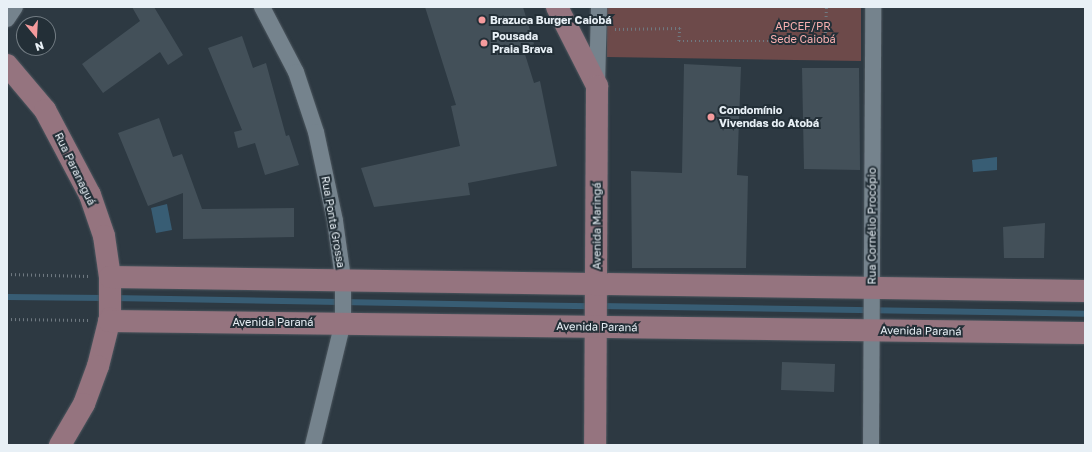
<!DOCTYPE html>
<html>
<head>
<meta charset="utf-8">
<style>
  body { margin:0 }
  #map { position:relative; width:1092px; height:452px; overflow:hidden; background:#2d3942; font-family:"Golos Text",sans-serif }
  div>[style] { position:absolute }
  .green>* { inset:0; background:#6d4a4a }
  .water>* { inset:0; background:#385d74 }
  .stream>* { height:5.5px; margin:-2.75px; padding:0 2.75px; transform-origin:2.75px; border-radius:2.75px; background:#385d74 }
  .building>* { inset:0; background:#435059 }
  .path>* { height:2.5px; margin-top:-1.25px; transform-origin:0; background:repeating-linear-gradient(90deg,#6f7981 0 1px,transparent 0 4px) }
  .roads { filter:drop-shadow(0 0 1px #4c565e) drop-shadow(0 0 1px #4c565e) }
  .street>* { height:16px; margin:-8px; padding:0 8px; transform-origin:8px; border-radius:8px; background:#75838d }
  .secondary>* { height:22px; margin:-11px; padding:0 11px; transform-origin:11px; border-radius:11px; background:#95747f }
  .dots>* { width:11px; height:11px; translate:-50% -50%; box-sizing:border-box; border:2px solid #232f37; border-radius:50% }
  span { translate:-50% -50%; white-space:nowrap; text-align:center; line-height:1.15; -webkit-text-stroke:4px #232f37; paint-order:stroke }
  .poi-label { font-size:11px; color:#e8f0f6; font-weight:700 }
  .left { translate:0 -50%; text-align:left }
  .park-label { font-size:11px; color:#f8afaf }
  .street-label { font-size:11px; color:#e8f0f6 }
  .frame { position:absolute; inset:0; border:8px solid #e8f0f6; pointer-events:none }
  .north { position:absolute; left:16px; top:16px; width:40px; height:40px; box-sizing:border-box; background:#232f37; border:1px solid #727c83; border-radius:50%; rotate:162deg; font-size:11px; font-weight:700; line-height:16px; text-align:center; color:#e8f0f6 }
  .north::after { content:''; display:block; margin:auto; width:14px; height:18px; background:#f59b9d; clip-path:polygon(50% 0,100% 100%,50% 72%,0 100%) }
</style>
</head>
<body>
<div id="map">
  <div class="green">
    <div style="clip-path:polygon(607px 7px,861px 7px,861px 61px,607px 57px)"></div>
  </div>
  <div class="water">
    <div style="clip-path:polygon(997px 157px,997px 170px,973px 172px,972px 160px)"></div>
    <div style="clip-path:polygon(167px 204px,172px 230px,156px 233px,151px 208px)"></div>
  </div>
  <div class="stream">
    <div style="left:7px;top:297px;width:98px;rotate:0.6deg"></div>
    <div style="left:113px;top:298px;width:478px;rotate:1deg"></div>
    <div style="left:599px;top:306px;width:486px;rotate:0.9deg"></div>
  </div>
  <div class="building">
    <div style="clip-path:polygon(132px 7px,154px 7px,183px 55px,168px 65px,160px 52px,103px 93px,82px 64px,140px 21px)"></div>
    <div style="clip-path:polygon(425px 7px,523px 7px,534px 44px,523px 48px,534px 83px,540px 81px,557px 166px,468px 183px,470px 195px,374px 207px,361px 168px,460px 146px,451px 106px,456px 105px)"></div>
    <div style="clip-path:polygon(242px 36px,253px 68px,266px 63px,286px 136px,289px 135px,299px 165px,265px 175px,255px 143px,238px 148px,234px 132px,242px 130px,208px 48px)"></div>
    <div style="clip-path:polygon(684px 64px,741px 67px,737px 175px,748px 176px,746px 268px,632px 268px,631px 171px,682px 173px)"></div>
    <div style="clip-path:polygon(802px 68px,859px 68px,860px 170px,804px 169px)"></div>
    <div style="clip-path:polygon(159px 118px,173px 157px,182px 154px,202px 209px,294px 208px,294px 237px,183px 239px,183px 193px,148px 206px,118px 133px)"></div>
    <div style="clip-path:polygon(1045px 223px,1044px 258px,1004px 258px,1003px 227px)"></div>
    <div style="clip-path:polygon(782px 362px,835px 364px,834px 392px,781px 390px)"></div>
  </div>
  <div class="path">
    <div style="left:615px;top:29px;width:65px;rotate:-0.9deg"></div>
    <div style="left:680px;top:28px;width:13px;rotate:94deg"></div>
    <div style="left:679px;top:41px;width:146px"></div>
    <div style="left:825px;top:41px;width:34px;rotate:-88deg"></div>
    <div style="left:7px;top:274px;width:83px;rotate:1.4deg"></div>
    <div style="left:7px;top:319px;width:82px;rotate:0.7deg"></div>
  </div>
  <div class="roads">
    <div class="street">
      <div style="left:262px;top:7px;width:73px;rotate:62.4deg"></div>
      <div style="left:296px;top:72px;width:63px;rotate:71.6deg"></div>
      <div style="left:316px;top:132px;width:91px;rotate:77.9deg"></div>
      <div style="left:335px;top:221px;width:59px;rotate:82.1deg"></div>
      <div style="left:343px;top:279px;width:43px;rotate:90deg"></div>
      <div style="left:343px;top:322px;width:127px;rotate:103.7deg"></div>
      <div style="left:7px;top:19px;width:14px;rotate:-56deg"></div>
      <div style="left:597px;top:85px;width:78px;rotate:-88.5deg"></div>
      <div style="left:871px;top:445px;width:438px;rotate:-89.7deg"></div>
    </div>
    <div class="secondary">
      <div style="left:557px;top:7px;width:89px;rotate:63.1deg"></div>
      <div style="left:597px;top:86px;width:359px;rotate:90.3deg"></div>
      <div style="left:7px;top:65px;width:59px;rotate:49.8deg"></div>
      <div style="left:45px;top:110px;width:96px;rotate:62.1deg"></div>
      <div style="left:90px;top:195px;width:43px;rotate:71.1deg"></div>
      <div style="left:104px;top:236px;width:41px;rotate:81.7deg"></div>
      <div style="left:110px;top:277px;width:41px;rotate:90deg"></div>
      <div style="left:110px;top:318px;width:49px;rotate:104deg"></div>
      <div style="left:98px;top:366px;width:40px;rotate:110.2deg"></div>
      <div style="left:84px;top:404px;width:48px;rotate:120.3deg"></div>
      <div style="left:110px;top:277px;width:975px;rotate:0.82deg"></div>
      <div style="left:109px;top:321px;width:976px;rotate:0.7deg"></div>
    </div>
  </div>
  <div class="dots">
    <div style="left:482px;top:20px;background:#f59b9d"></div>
    <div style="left:484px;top:43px;background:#f59b9d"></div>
    <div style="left:711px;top:117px;background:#f59b9d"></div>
  </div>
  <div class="poi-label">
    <span class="left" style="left:490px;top:20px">Brazuca Burger Caiobá</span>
    <span class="left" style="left:492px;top:43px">Pousada<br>Praia Brava</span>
    <span class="left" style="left:719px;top:117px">Condomínio<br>Vivendas do Atobá</span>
  </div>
  <div class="park-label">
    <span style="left:803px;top:33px">APCEF/PR<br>Sede Caiobá</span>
  </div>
  <div class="street-label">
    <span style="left:75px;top:169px;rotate:64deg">Rua Paranaguá</span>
    <span style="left:333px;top:222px;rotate:80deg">Rua Ponta Grossa</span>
    <span style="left:597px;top:226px;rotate:-90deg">Avenida Maringá</span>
    <span style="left:872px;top:226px;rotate:-90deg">Rua Cornélio Procópio</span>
    <span style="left:273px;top:322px">Avenida Paraná</span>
    <span style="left:597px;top:327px;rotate:1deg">Avenida Paraná</span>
    <span style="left:921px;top:331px;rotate:1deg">Avenida Paraná</span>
  </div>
  <div class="frame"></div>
  <div class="north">N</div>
</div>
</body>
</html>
